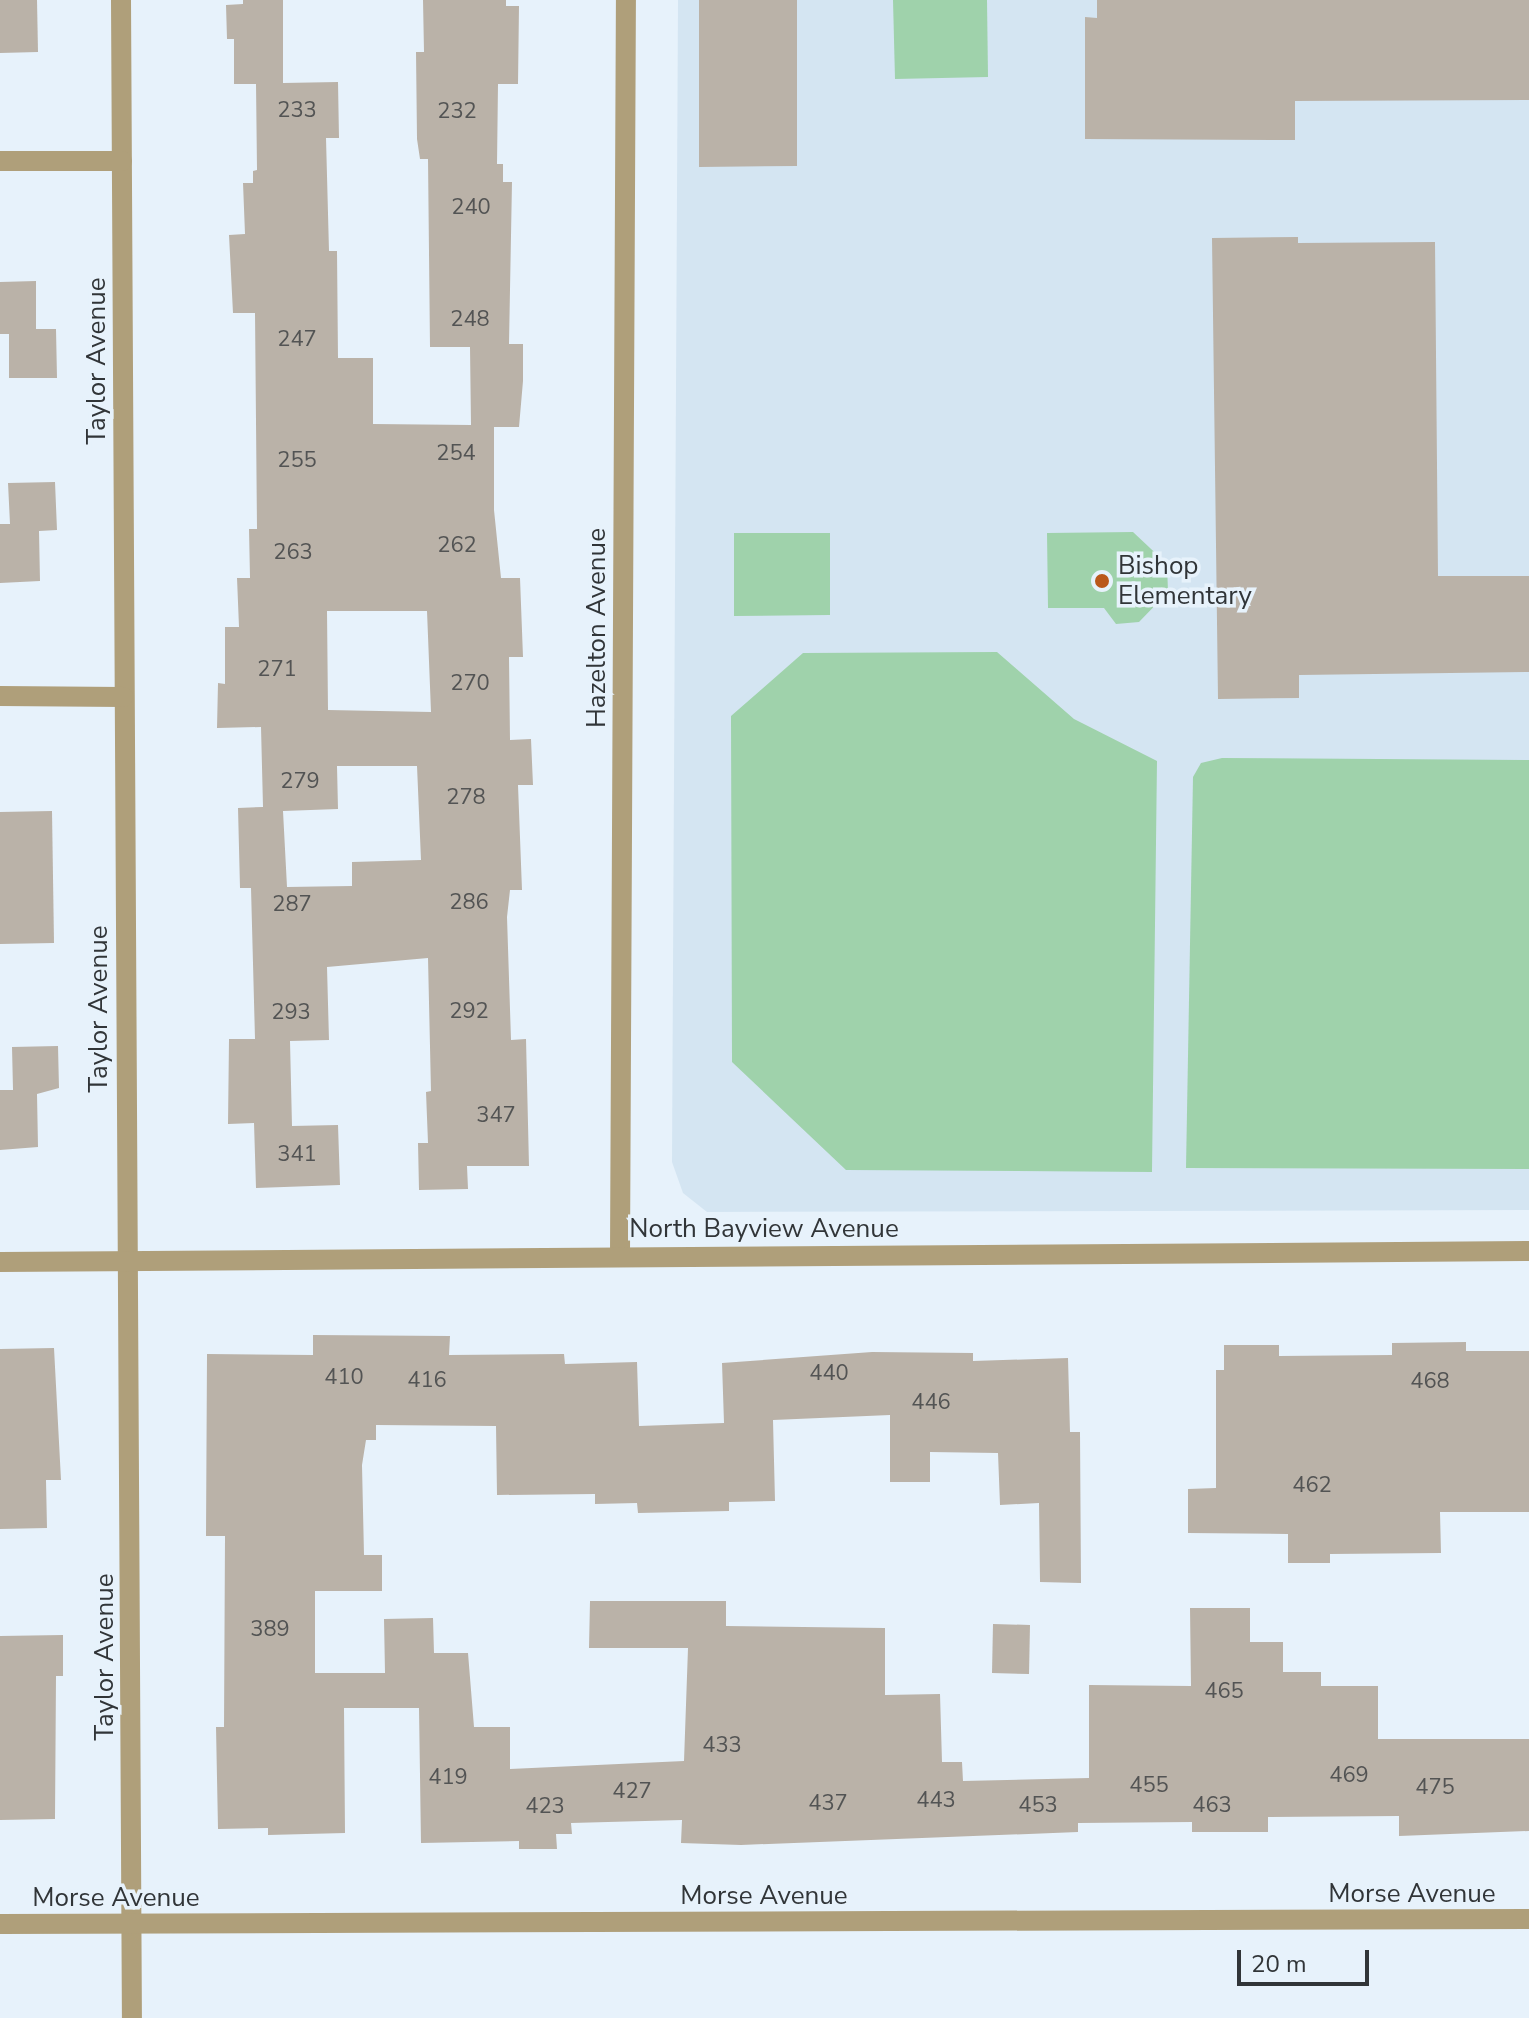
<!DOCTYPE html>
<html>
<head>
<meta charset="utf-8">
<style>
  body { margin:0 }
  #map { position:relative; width:1529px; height:2018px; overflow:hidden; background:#e7f2fb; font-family:"Nunito Sans",sans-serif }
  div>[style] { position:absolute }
  .built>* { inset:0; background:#d4e5f2 }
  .green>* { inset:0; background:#9fd2ab }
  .building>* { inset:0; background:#bab2a8 }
  .minor>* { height:20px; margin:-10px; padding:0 10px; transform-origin:10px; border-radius:10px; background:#af9f7a }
  .dots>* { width:22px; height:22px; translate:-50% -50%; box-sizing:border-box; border:4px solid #e7f2fb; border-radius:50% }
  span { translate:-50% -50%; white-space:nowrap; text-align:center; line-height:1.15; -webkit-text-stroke:7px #e7f2fb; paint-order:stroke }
  .number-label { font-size:22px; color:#535454 }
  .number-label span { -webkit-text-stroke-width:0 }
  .street-label { font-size:26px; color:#313538 }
  .poi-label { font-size:26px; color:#313538 }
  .left { translate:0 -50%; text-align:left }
  .scale { position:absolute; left:1237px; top:1950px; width:132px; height:36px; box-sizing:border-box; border:4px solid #313538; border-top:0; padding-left:10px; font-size:24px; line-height:28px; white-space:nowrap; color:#313538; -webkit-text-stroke:6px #e7f2fb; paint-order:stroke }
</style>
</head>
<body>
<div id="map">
  <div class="built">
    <div style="clip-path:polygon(678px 0,1529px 0,1529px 1210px,707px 1212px,683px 1193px,672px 1162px)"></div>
  </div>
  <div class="green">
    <div style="clip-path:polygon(893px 0,987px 0,988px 77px,895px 79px)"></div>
    <div style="clip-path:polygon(1133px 532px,1167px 564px,1168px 592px,1139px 622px,1116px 624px,1104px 608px,1048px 608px,1047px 533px)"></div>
    <div style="clip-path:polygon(734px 533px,830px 533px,830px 615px,734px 616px)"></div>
    <div style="clip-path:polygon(997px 652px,1074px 719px,1157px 761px,1152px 1172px,846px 1170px,732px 1062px,731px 716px,803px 653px)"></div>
    <div style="clip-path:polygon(1222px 758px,1529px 760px,1529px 1169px,1186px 1168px,1193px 777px,1201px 763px)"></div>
  </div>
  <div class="building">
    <div style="clip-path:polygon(0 0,37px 0,38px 52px,0 53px)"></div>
    <div style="clip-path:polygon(evenodd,243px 0,283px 0,283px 83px,338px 82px,339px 138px,326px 138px,329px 251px,337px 251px,338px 358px,373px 358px,373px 424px,471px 425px,470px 347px,430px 347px,428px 159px,420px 159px,417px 139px,416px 52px,424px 52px,423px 0,506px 0,506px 6px,519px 6px,518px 84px,498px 84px,497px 164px,503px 164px,503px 182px,512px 182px,509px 344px,523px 344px,523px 381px,519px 427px,494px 427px,494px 510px,501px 578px,520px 578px,523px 657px,509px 657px,510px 740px,531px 739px,533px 785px,518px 785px,522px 890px,510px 890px,507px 917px,511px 1040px,526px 1039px,529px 1166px,467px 1166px,468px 1189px,419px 1190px,418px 1143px,428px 1143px,426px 1092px,431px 1091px,428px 958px,327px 967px,329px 1040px,290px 1041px,292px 1126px,338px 1125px,340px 1185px,256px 1188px,254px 1123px,228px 1124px,229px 1039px,255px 1039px,251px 888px,240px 888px,238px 808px,263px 807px,261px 727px,217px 728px,218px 683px,225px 684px,225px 627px,239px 627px,237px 578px,250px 578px,249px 529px,257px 529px,255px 313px,233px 313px,229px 235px,245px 234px,243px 183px,253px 183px,253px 171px,257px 170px,256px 84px,234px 84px,234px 39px,227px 39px,226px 5px,243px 4px,243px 0,327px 611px,427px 611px,431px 712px,328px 710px,327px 611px,243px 0,337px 766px,417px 766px,421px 860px,352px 862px,352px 886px,287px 887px,283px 811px,338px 809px,337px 766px)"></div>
    <div style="clip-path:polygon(699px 0,797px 0,797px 166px,699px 167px)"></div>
    <div style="clip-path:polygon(1097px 0,1529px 0,1529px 100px,1295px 101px,1295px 140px,1085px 139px,1085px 17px,1097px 18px)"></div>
    <div style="clip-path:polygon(1298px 237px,1298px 243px,1435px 242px,1438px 576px,1529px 576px,1529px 672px,1299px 675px,1299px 698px,1218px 699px,1212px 238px)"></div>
    <div style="clip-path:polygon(36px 281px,36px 329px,56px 329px,57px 378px,9px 378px,9px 334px,0 334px,0 282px)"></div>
    <div style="clip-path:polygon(55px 482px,57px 530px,39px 531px,40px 581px,0 583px,0 524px,10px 524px,8px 483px)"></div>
    <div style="clip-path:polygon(52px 811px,54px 943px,0 944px,0 812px)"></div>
    <div style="clip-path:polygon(58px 1046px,59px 1088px,37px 1094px,38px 1147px,0 1150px,0 1090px,13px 1090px,12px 1047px)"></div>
    <div style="clip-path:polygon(313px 1335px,450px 1336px,449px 1355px,564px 1354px,565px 1364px,637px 1362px,639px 1426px,724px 1423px,722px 1363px,872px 1352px,973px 1353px,973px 1361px,1068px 1358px,1070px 1432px,1080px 1432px,1081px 1583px,1040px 1582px,1039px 1503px,1000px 1505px,998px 1453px,930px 1452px,930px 1482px,890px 1482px,890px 1415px,773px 1420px,775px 1501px,729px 1502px,729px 1511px,638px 1513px,637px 1503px,595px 1504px,595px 1494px,497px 1495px,496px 1426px,376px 1425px,376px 1440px,366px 1440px,362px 1465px,364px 1555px,382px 1555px,382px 1591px,315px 1591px,315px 1673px,385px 1673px,384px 1619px,433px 1618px,434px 1653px,468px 1653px,474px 1727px,510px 1727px,510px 1769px,684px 1761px,688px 1648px,589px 1648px,590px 1601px,726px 1601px,726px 1626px,885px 1628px,885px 1695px,940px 1694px,942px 1762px,962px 1762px,963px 1781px,1089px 1778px,1089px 1685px,1191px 1686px,1190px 1608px,1250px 1608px,1250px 1642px,1283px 1642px,1283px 1672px,1321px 1672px,1321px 1686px,1378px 1686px,1378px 1739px,1529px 1739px,1529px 1831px,1399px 1836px,1399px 1816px,1268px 1817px,1268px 1832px,1192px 1832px,1192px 1822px,1078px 1823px,1078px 1832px,741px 1845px,681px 1843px,682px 1820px,571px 1823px,572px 1834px,556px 1834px,557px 1849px,519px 1849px,519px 1841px,421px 1843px,419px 1708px,344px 1708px,345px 1833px,268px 1835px,268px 1828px,218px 1829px,216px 1727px,224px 1727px,225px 1536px,206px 1536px,207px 1354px,313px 1355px)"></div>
    <div style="clip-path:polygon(1466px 1342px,1466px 1351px,1529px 1351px,1529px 1512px,1440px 1512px,1441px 1553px,1330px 1554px,1330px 1563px,1288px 1563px,1288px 1534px,1188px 1533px,1188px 1489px,1216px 1488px,1216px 1370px,1224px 1370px,1224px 1345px,1279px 1345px,1279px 1356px,1392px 1355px,1392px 1343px)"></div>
    <div style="clip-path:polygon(54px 1348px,61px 1480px,46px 1480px,47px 1528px,0 1529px,0 1349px)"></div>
    <div style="clip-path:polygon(993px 1624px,1030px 1625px,1029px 1674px,992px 1673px)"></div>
    <div style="clip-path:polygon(63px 1635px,63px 1676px,56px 1676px,55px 1819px,0 1820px,0 1636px)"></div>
  </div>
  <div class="minor">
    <div style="left:121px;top:0;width:2018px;rotate:89.69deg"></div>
    <div style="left:0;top:161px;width:122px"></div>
    <div style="left:0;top:696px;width:123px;rotate:0.5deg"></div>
    <div style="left:620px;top:1256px;width:1256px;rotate:-89.73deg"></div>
    <div style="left:0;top:1262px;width:1529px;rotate:-0.41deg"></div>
    <div style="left:0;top:1924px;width:1529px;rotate:-0.19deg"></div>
  </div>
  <div class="dots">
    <div style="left:1102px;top:581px;background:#ba581b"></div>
  </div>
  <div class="number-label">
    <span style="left:297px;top:111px">233</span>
    <span style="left:457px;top:112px">232</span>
    <span style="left:471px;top:208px">240</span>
    <span style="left:470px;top:320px">248</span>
    <span style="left:297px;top:340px">247</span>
    <span style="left:456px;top:454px">254</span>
    <span style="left:297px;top:461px">255</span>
    <span style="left:457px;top:546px">262</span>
    <span style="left:293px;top:553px">263</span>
    <span style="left:277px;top:670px">271</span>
    <span style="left:470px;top:684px">270</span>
    <span style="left:300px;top:782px">279</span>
    <span style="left:466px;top:798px">278</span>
    <span style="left:469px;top:903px">286</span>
    <span style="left:292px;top:905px">287</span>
    <span style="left:469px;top:1012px">292</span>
    <span style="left:291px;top:1013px">293</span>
    <span style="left:496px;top:1116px">347</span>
    <span style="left:297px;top:1155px">341</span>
    <span style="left:829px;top:1374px">440</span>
    <span style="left:344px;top:1378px">410</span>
    <span style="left:427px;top:1381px">416</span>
    <span style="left:1430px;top:1382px">468</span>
    <span style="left:931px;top:1403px">446</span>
    <span style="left:1312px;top:1486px">462</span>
    <span style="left:270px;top:1630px">389</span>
    <span style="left:1224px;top:1692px">465</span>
    <span style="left:722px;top:1746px">433</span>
    <span style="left:1349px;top:1776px">469</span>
    <span style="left:448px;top:1778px">419</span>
    <span style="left:1149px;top:1786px">455</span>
    <span style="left:1435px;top:1788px">475</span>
    <span style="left:632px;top:1792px">427</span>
    <span style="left:936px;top:1801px">443</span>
    <span style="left:828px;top:1804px">437</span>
    <span style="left:1038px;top:1806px">453</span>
    <span style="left:1212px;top:1806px">463</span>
    <span style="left:545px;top:1807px">423</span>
  </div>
  <div class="street-label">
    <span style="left:97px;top:361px;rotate:-90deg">Taylor Avenue</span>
    <span style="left:597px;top:628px;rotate:-90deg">Hazelton Avenue</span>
    <span style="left:99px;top:1009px;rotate:-90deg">Taylor Avenue</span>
    <span style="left:764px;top:1229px">North Bayview Avenue</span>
    <span style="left:105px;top:1657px;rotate:-90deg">Taylor Avenue</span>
    <span style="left:1412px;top:1894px">Morse Avenue</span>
    <span style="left:764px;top:1896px">Morse Avenue</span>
    <span style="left:116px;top:1898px">Morse Avenue</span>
  </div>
  <div class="poi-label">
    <span class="left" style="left:1118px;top:581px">Bishop<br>Elementary</span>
  </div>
  <div class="scale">20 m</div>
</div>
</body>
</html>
